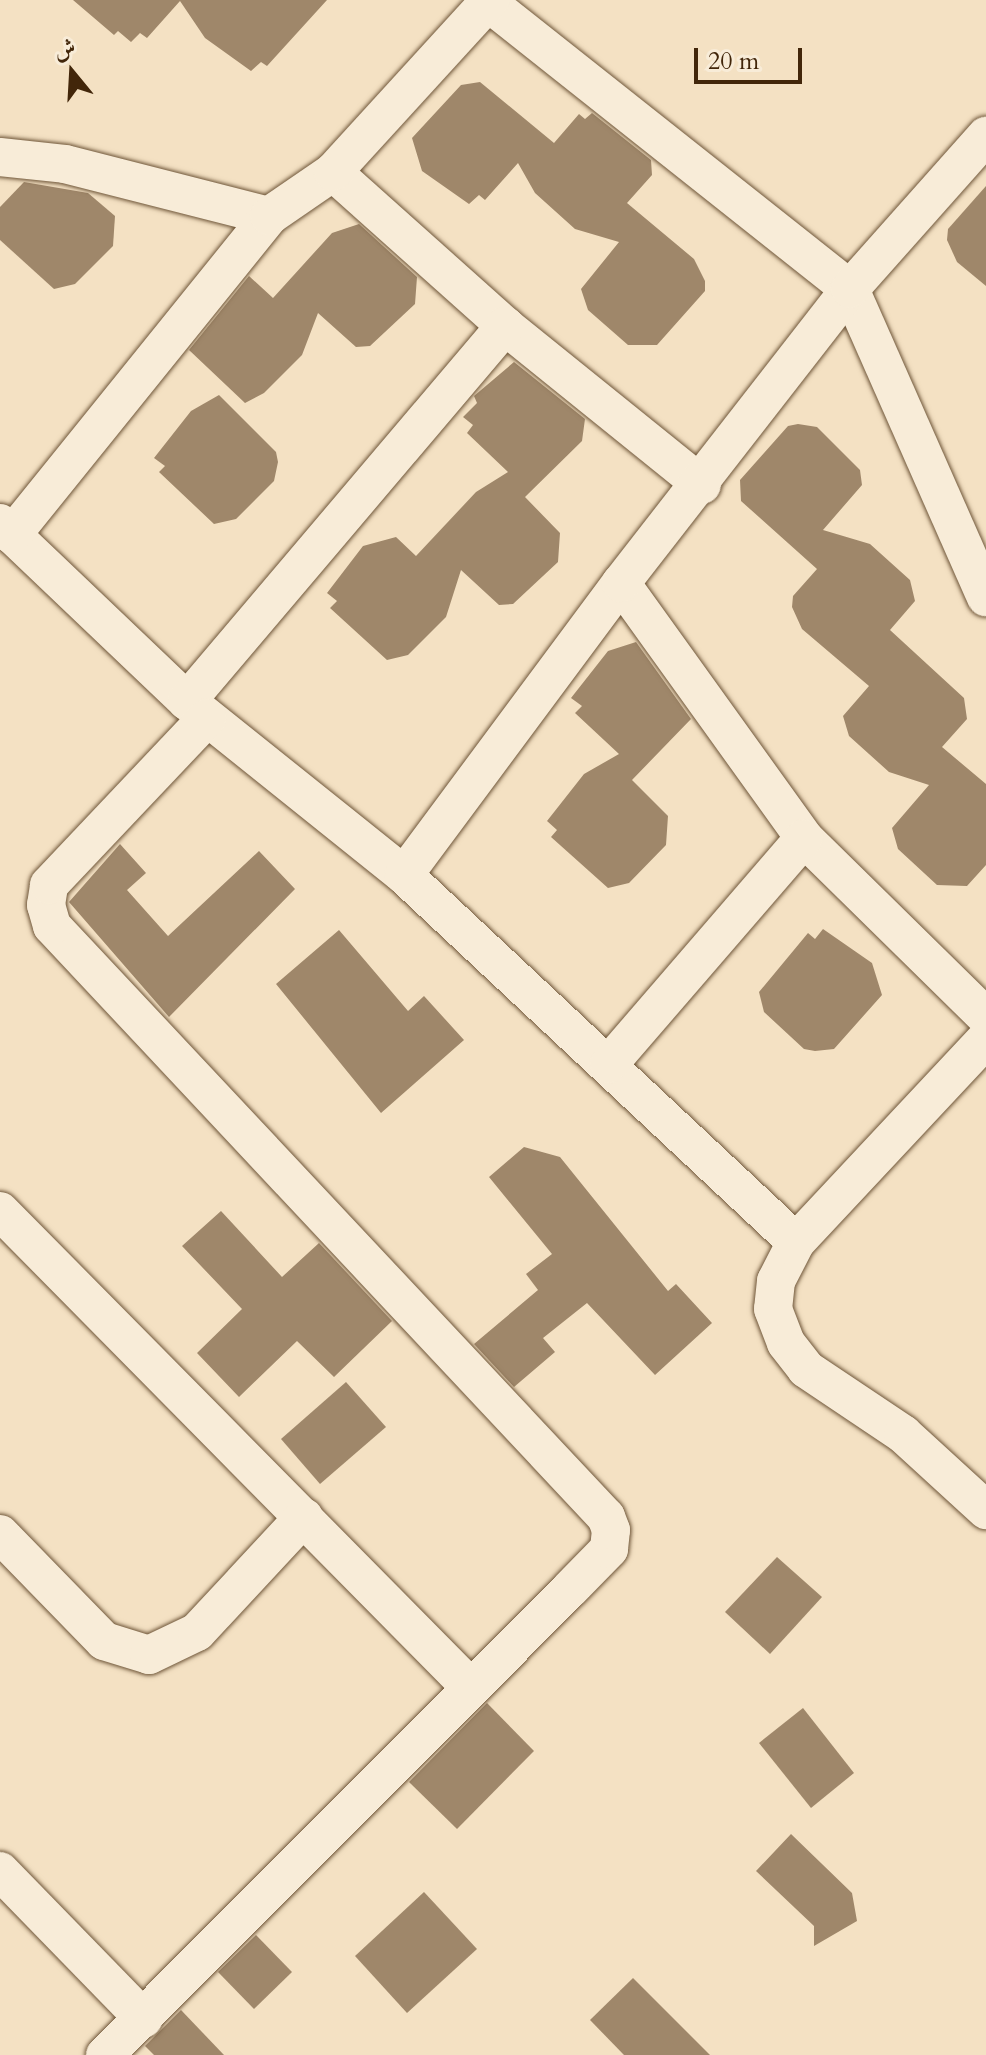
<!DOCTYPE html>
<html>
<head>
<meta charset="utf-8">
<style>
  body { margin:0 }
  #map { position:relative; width:986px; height:2055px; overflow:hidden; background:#f4e1c3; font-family:Cardo,Amiri,serif }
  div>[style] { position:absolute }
  .building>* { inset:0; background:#9f876a }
  .roads { filter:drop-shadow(0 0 2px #6e5538) drop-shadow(0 0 2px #6e5538) }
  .street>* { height:38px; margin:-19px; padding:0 19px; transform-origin:19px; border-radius:19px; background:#f8ecd8 }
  span { translate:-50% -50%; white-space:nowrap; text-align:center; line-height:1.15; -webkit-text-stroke:8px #f8ecd8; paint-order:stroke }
  .north { position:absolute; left:32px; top:32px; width:80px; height:80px; -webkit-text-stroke:6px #f8ecd8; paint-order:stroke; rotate:342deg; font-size:22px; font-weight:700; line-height:32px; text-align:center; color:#42260a }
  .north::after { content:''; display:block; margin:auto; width:28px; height:36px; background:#42260a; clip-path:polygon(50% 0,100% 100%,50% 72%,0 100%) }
  .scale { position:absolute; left:694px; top:48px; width:108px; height:36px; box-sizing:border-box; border:4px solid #42260a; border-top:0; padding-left:10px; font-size:24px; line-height:28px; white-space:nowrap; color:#42260a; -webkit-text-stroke:6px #f8ecd8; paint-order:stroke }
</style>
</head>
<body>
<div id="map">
  <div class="building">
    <div style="clip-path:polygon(73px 0,327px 0,267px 66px,261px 62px,251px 71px,205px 38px,180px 1px,147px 38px,140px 33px,131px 42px,118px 31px,114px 35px)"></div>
    <div style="clip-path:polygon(480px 82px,554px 143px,579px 114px,585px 119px,592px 113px,651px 160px,652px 175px,627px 203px,694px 259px,705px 281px,705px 291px,657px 345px,628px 345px,588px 310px,581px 289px,619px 242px,575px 229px,535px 193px,518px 163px,485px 200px,479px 195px,469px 204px,422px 171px,412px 138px,461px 85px)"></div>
    <div style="clip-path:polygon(24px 182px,88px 193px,115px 216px,113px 246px,75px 284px,54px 289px,0 240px,0 207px)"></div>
    <div style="clip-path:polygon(986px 186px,986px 286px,957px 262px,947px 240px,948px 229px)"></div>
    <div style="clip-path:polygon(359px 224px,417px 277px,415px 304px,370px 346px,356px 347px,318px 313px,302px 355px,264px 393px,245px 403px,189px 350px,249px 276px,273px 298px,332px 233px)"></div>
    <div style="clip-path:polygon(514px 362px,585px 419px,582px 441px,525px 497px,560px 533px,558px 562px,513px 604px,499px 605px,461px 570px,446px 617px,408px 655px,387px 660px,330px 608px,337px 601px,327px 593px,363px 546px,396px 537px,416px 556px,476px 492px,508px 472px,467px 433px,473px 425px,463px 417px,477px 403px,474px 396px)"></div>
    <div style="clip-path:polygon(219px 395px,276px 452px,278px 462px,274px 481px,236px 519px,214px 524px,159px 472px,165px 466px,154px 458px,191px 411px)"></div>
    <div style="clip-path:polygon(798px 424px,817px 427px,860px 470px,862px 485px,823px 530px,870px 544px,910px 580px,915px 601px,890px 630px,964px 698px,967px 719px,942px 747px,986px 784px,986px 865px,967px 886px,937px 885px,898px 849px,892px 828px,929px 785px,889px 772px,849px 736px,843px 716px,869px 686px,802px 629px,792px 607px,793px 596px,817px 569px,741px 501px,740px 480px,788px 426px)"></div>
    <div style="clip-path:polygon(636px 642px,691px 719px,632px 780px,668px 816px,666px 845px,629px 883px,608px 888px,551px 837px,557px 830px,547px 821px,584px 774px,619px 754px,575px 713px,582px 706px,571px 698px,608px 651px)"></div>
    <div style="clip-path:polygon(120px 844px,146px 873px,127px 890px,168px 936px,259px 851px,295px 889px,169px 1017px,69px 902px)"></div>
    <div style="clip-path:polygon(823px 929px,872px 963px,882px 995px,834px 1049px,815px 1051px,804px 1049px,764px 1012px,759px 992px,808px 933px,815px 939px)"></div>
    <div style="clip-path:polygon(339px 930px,408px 1011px,424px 996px,464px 1040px,381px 1113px,276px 984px)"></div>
    <div style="clip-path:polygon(524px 1147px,560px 1157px,668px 1291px,676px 1284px,712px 1323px,655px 1375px,587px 1303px,543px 1338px,555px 1352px,514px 1387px,474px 1344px,538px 1290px,526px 1274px,552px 1254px,489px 1177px)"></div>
    <div style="clip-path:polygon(221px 1211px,282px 1277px,319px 1243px,392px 1321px,334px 1377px,297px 1341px,239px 1397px,197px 1353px,242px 1309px,182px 1246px)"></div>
    <div style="clip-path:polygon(346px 1382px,386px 1427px,320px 1484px,281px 1439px)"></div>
    <div style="clip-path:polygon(777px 1557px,822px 1597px,770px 1654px,725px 1612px)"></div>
    <div style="clip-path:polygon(487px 1703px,534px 1751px,457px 1829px,409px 1782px)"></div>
    <div style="clip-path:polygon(803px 1708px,854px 1773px,811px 1808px,759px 1743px)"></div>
    <div style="clip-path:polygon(791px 1834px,852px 1893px,857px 1921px,814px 1946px,814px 1926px,756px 1871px)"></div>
    <div style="clip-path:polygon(424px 1892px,477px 1949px,407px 2013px,355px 1956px)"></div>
    <div style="clip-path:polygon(256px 1935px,292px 1972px,254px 2009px,218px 1972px)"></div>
    <div style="clip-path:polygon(633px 1978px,710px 2055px,624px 2055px,590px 2020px)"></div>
    <div style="clip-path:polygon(181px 2010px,224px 2055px,154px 2055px,145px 2046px)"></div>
  </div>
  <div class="roads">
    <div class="street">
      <div style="left:485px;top:0;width:466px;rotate:38.4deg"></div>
      <div style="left:850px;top:289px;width:337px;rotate:66.2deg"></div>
      <div style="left:0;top:157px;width:65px;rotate:6.1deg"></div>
      <div style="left:65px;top:164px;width:211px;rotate:14.3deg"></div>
      <div style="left:333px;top:172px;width:231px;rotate:41.8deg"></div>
      <div style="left:505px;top:326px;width:253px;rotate:38.9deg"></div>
      <div style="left:0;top:523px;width:258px;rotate:43.6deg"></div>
      <div style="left:187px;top:701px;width:278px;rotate:38.7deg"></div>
      <div style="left:404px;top:875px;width:537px;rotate:43.11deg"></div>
      <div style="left:12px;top:535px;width:410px;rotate:-51.1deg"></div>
      <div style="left:269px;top:216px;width:78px;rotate:-34.5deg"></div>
      <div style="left:333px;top:172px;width:233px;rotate:-47.6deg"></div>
      <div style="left:621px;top:583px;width:314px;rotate:54.3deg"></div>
      <div style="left:804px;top:838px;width:255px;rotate:44.5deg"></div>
      <div style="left:187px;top:701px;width:492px;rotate:-49.7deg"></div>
      <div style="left:404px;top:875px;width:364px;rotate:-53.4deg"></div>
      <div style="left:621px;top:583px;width:373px;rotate:-52.1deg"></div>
      <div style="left:850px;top:289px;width:205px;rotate:-48.4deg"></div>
      <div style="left:986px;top:1039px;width:278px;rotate:133.1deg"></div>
      <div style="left:796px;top:1242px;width:44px;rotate:117.1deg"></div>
      <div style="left:776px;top:1281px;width:28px;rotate:96deg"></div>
      <div style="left:773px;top:1309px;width:36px;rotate:69deg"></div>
      <div style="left:786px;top:1343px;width:33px;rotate:52deg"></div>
      <div style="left:806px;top:1369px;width:117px;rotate:33.8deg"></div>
      <div style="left:903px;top:1434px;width:113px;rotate:42.5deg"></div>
      <div style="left:609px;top:1064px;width:298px;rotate:-49.2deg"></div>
      <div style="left:0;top:1211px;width:670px;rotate:45.36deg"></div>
      <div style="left:0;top:1534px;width:149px;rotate:45.8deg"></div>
      <div style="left:104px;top:1641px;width:47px;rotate:17.3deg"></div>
      <div style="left:149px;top:1655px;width:53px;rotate:-25.6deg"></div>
      <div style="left:197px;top:1632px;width:157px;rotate:-47.1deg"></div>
      <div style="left:0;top:1871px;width:206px;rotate:45.8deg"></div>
      <div style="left:105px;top:2055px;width:658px;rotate:-45.06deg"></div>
      <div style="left:570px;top:1589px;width:56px;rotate:-45.7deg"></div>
      <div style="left:609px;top:1549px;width:19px;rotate:-84deg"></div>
      <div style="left:611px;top:1530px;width:14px;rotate:-111deg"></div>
      <div style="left:606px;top:1517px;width:810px;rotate:-133.15deg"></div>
      <div style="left:52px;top:926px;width:22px;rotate:-106deg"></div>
      <div style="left:46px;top:905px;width:20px;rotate:-81deg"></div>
      <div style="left:49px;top:885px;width:230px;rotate:-46.6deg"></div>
    </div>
  </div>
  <div class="north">ش</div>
  <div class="scale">20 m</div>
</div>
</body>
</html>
